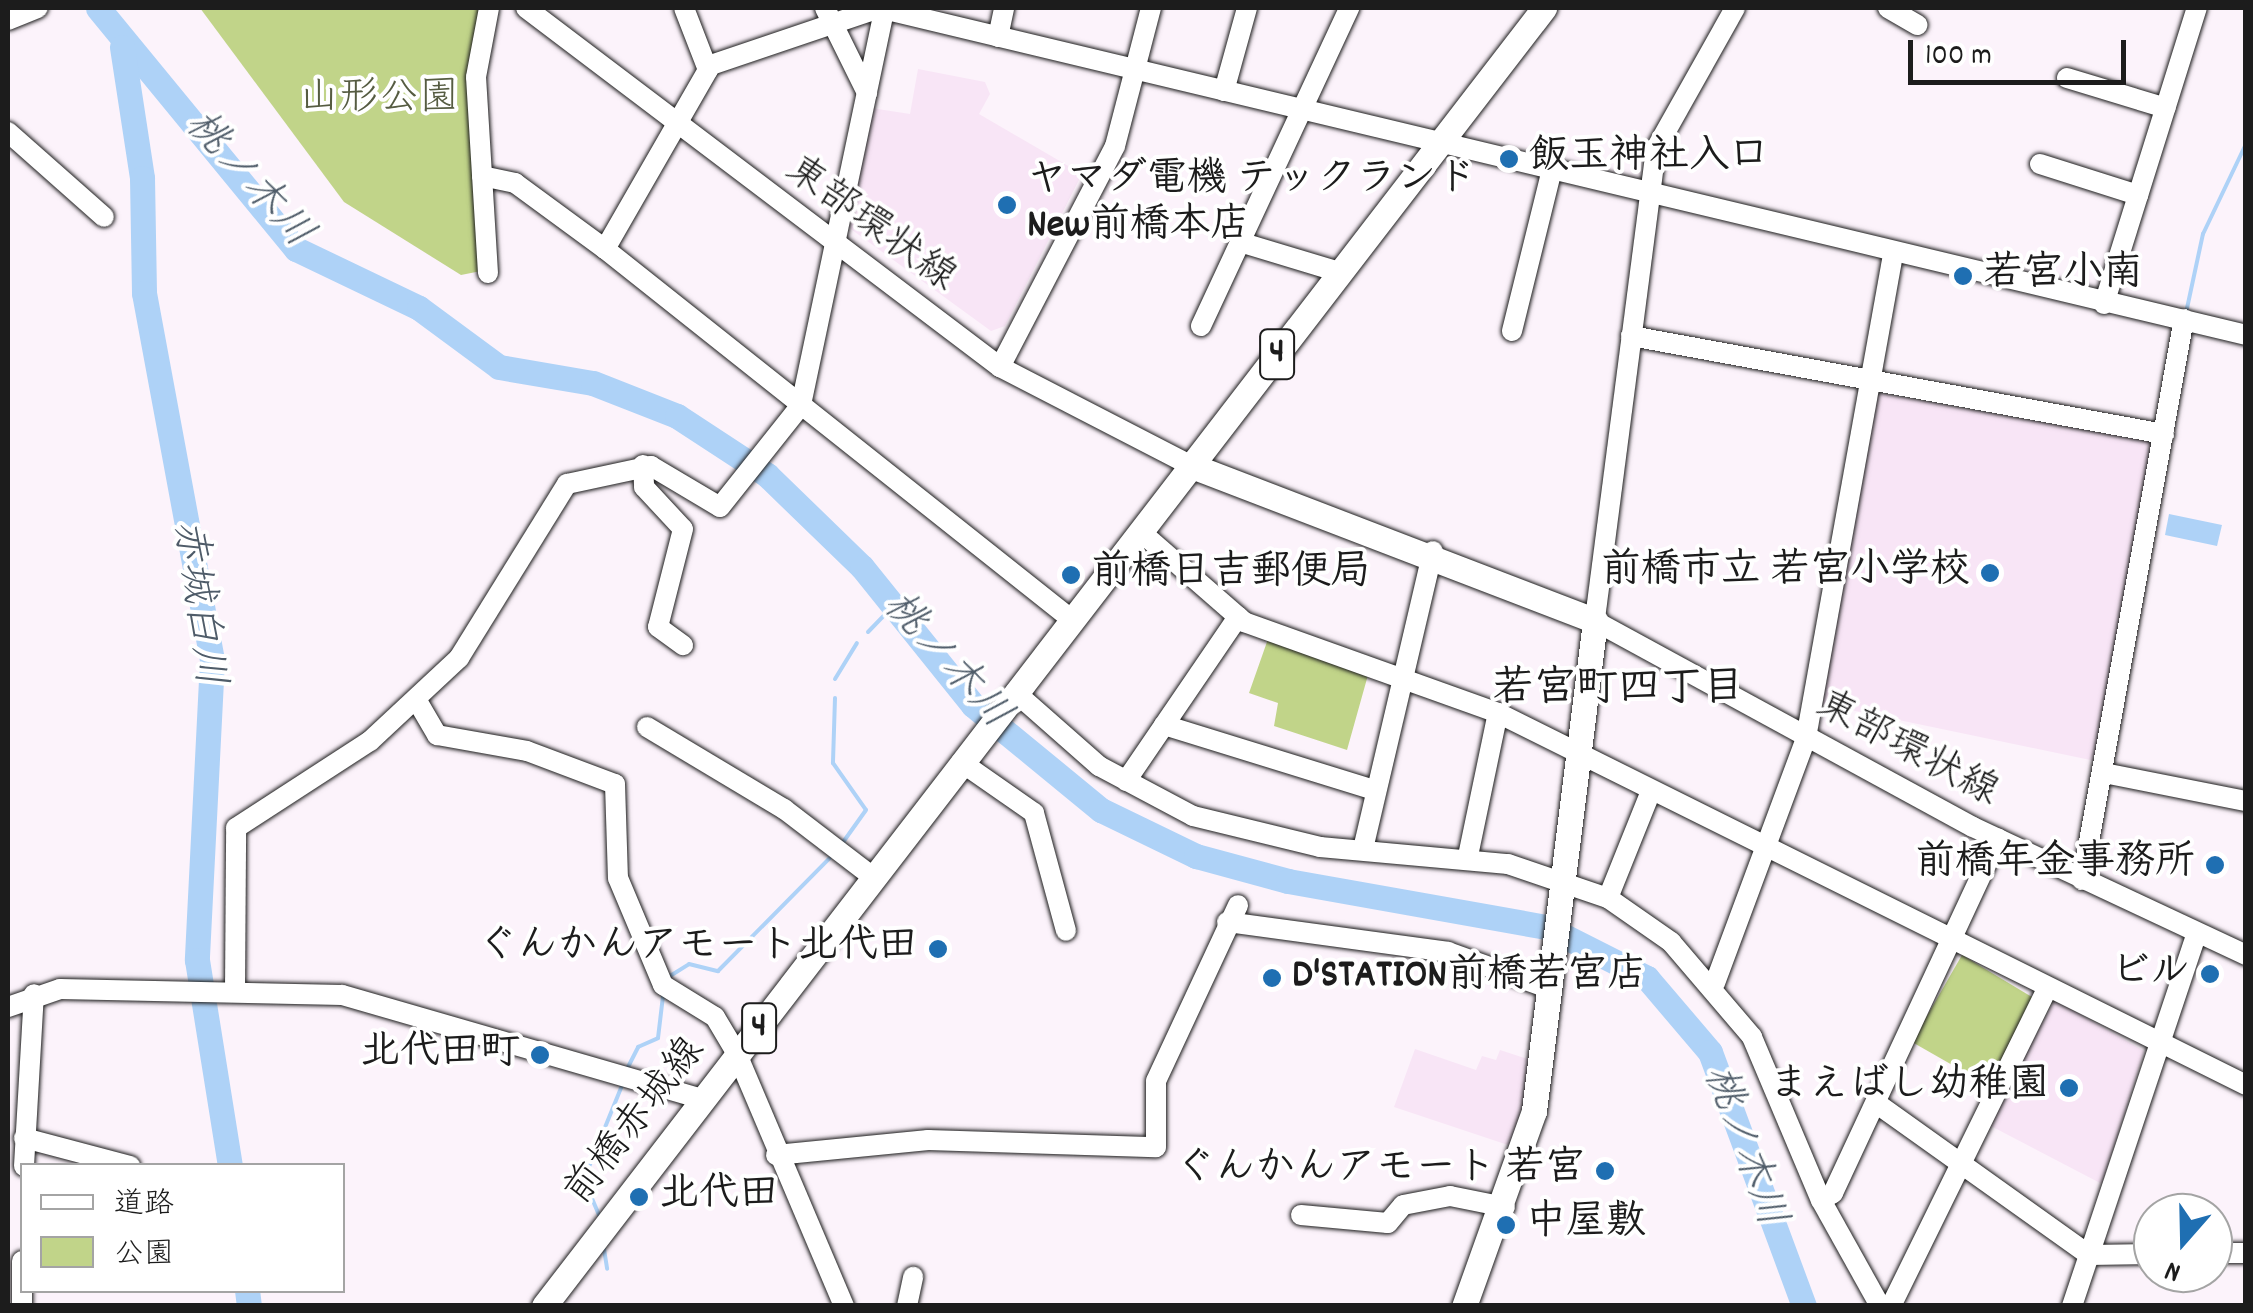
<!DOCTYPE html>
<html>
<head>
<meta charset="utf-8">
<style>
  body { margin:0 }
  #map { position:relative; width:2253px; height:1313px; overflow:hidden; background:#fcf3fb; font-family:Dekko,"Klee One",sans-serif }
  div>[style] { position:absolute }
  .built>* { inset:0; background:#f8e5f6 }
  .green>* { inset:0; background:#c1d489 }
  .water>* { inset:0; background:#aed2f7 }
  .stream>* { height:4px; margin:-2px; padding:0 2px; transform-origin:2px; border-radius:2px; background:#aed2f7 }
  .river>* { height:25px; margin:-12.5px; padding:0 12.5px; transform-origin:12.5px; border-radius:12.5px; background:#aed2f7 }
  .roads { filter:drop-shadow(0 0 2px #1c1c1c) drop-shadow(0 0 2px #1c1c1c) }
  .minor>* { height:20px; margin:-10px; padding:0 10px; transform-origin:10px; border-radius:10px; background:#fff }
  .major>* { height:25px; margin:-12.5px; padding:0 12.5px; transform-origin:12.5px; border-radius:12.5px; background:#fff }
  .dots>* { width:28px; height:28px; translate:-50% -50%; box-sizing:border-box; border:5px solid #fff; border-radius:50% }
  span { translate:-50% -50%; white-space:nowrap; text-align:center; line-height:1.15; -webkit-text-stroke:8px #fff; paint-order:stroke }
  .shield-label span { padding:2px 8px; background:#fff; border:2px solid; border-radius:8px; -webkit-text-stroke-width:0 }
  .shield-label { font-size:38px; color:#1c1c1c; font-weight:700 }
  .park-label { font-size:40px; color:#565c42 }
  .poi-label { font-size:40px; color:#1c1c1c; font-weight:700 }
  .left { translate:0 -50%; text-align:left }
  .right { translate:-100% -50%; text-align:right }
  .street-label { font-size:40px; color:#1c1c1c }
  .water-label { font-size:42px; color:#4f5c69; font-style:italic }
  .neighbourhood-label { font-size:42px; color:#1c1c1c; font-weight:700 }
  .frame { position:absolute; inset:0; border:10px solid #1c1c1c; pointer-events:none }
  .legend { position:absolute; left:20px; top:1163px; width:325px; height:130px; box-sizing:border-box; background:#fff; border:2px solid #a4a4a4; margin:0; padding:12px 18px; list-style:none; font-size:30px; color:#1c1c1c }
  .legend li { display:flex; align-items:center; gap:20px; height:50px }
  .legend b { width:50px; border:2px solid #a4a4a4 }
  .north { position:absolute; left:2133px; top:1193px; width:100px; height:100px; box-sizing:border-box; background:#fff; border:2px solid #a4a4a4; border-radius:50%; rotate:200deg; font-size:28px; font-weight:700; line-height:40px; text-align:center; color:#1c1c1c }
  .north::after { content:''; display:block; margin:auto; width:35px; height:45px; background:#1f6fb2; clip-path:polygon(50% 0,100% 100%,50% 72%,0 100%) }
  .scale { position:absolute; left:1908px; top:40px; width:218px; height:45px; box-sizing:border-box; border:5px solid #1c1c1c; border-top:0; padding-left:12px; font-size:30px; line-height:35px; white-space:nowrap; color:#1c1c1c; -webkit-text-stroke:8px #fff; paint-order:stroke }
</style>
</head>
<body>
<div id="map">
  <div class="built">
    <div style="clip-path:polygon(918px 69px,985px 82px,990px 94px,979px 114px,1082px 174px,1005px 326px,991px 331px,848px 227px,871px 108px,910px 114px)"></div>
    <div style="clip-path:polygon(1878px 393px,2157px 443px,2100px 762px,1822px 704px)"></div>
    <div style="clip-path:polygon(2055px 1000px,2144px 1051px,2102px 1184px,1987px 1124px)"></div>
    <div style="clip-path:polygon(1415px 1049px,1476px 1070px,1482px 1056px,1496px 1060px,1500px 1050px,1534px 1061px,1517px 1148px,1394px 1107px)"></div>
  </div>
  <div class="green">
    <div style="clip-path:polygon(200px 8px,480px 8px,481px 271px,461px 275px,344px 202px)"></div>
    <div style="clip-path:polygon(1268px 639px,1368px 675px,1347px 750px,1274px 726px,1278px 703px,1249px 693px)"></div>
    <div style="clip-path:polygon(1962px 955px,2037px 1000px,1989px 1086px,1912px 1042px)"></div>
  </div>
  <div class="water">
    <div style="clip-path:polygon(2169px 514px,2222px 525px,2217px 546px,2165px 535px)"></div>
  </div>
  <div class="stream">
    <div style="left:2186px;top:313px;width:81px;rotate:-77.9deg"></div>
    <div style="left:2203px;top:234px;width:100px;rotate:-64.5deg"></div>
    <div style="left:868px;top:632px;width:35px;rotate:-46deg"></div>
    <div style="left:835px;top:679px;width:42px;rotate:-58.6deg"></div>
    <div style="left:835px;top:698px;width:65px;rotate:91.8deg"></div>
    <div style="left:833px;top:763px;width:57px;rotate:54.9deg"></div>
    <div style="left:866px;top:810px;width:43px;rotate:125.5deg"></div>
    <div style="left:670px;top:976px;width:22px;rotate:-32deg"></div>
    <div style="left:689px;top:964px;width:30px;rotate:14deg"></div>
    <div style="left:718px;top:971px;width:158px;rotate:-45.3deg"></div>
    <div style="left:627px;top:1069px;width:25px;rotate:-63deg"></div>
    <div style="left:638px;top:1047px;width:22px;rotate:-24deg"></div>
    <div style="left:658px;top:1038px;width:42px;rotate:-83.2deg"></div>
    <div style="left:599px;top:1215px;width:39px;rotate:-113deg"></div>
    <div style="left:584px;top:1179px;width:104px;rotate:-67.9deg"></div>
    <div style="left:604px;top:1249px;width:20px;rotate:81deg"></div>
  </div>
  <div class="river">
    <div style="left:98px;top:8px;width:312px;rotate:50.6deg"></div>
    <div style="left:296px;top:249px;width:136px;rotate:25.6deg"></div>
    <div style="left:419px;top:308px;width:99px;rotate:36.4deg"></div>
    <div style="left:499px;top:367px;width:95px;rotate:9.7deg"></div>
    <div style="left:593px;top:383px;width:90px;rotate:21.4deg"></div>
    <div style="left:677px;top:416px;width:108px;rotate:33.2deg"></div>
    <div style="left:767px;top:475px;width:132px;rotate:44.1deg"></div>
    <div style="left:862px;top:567px;width:177px;rotate:51.2deg"></div>
    <div style="left:973px;top:705px;width:166px;rotate:39.4deg"></div>
    <div style="left:1101px;top:810px;width:106px;rotate:25.8deg"></div>
    <div style="left:1196px;top:856px;width:95px;rotate:15.2deg"></div>
    <div style="left:1288px;top:881px;width:262px;rotate:10.1deg"></div>
    <div style="left:1546px;top:927px;width:113px;rotate:26.8deg"></div>
    <div style="left:1647px;top:978px;width:97px;rotate:49.6deg"></div>
    <div style="left:1710px;top:1052px;width:271px;rotate:69.7deg"></div>
    <div style="left:122px;top:47px;width:133px;rotate:81.3deg"></div>
    <div style="left:142px;top:178px;width:115px;rotate:89deg"></div>
    <div style="left:144px;top:293px;width:373px;rotate:79.5deg"></div>
    <div style="left:212px;top:660px;width:300px;rotate:92.9deg"></div>
    <div style="left:197px;top:960px;width:209px;rotate:80.9deg"></div>
    <div style="left:247px;top:1290px;width:16px;rotate:83deg"></div>
  </div>
  <div class="roads">
    <div class="minor">
      <div style="left:526px;top:8px;width:595px;rotate:37.14deg"></div>
      <div style="left:1000px;top:367px;width:216px;rotate:27.3deg"></div>
      <div style="left:825px;top:8px;width:95px;rotate:63.7deg"></div>
      <div style="left:1735px;top:8px;width:162px;rotate:119.3deg"></div>
      <div style="left:1656px;top:149px;width:476px;rotate:97.4deg"></div>
      <div style="left:1595px;top:621px;width:430px;rotate:28.6deg"></div>
      <div style="left:1973px;top:827px;width:302px;rotate:25.1deg"></div>
      <div style="left:1888px;top:8px;width:34px;rotate:30deg"></div>
      <div style="left:8px;top:20px;width:32px;rotate:-22deg"></div>
      <div style="left:998px;top:37px;width:30px;rotate:-78deg"></div>
      <div style="left:708px;top:66px;width:181px;rotate:-18.7deg"></div>
      <div style="left:879px;top:8px;width:1406px;rotate:13.45deg"></div>
      <div style="left:2067px;top:78px;width:103px;rotate:16.9deg"></div>
      <div style="left:1224px;top:91px;width:86px;rotate:-74.5deg"></div>
      <div style="left:8px;top:132px;width:128px;rotate:41.5deg"></div>
      <div style="left:2040px;top:164px;width:103px;rotate:17.6deg"></div>
      <div style="left:482px;top:176px;width:34px;rotate:12deg"></div>
      <div style="left:515px;top:183px;width:112px;rotate:36.3deg"></div>
      <div style="left:605px;top:249px;width:595px;rotate:38.45deg"></div>
      <div style="left:1243px;top:243px;width:100px;rotate:16.8deg"></div>
      <div style="left:605px;top:249px;width:207px;rotate:-60.1deg"></div>
      <div style="left:708px;top:70px;width:66px;rotate:-111.2deg"></div>
      <div style="left:488px;top:273px;width:196px;rotate:-93.5deg"></div>
      <div style="left:476px;top:77px;width:70px;rotate:-79.3deg"></div>
      <div style="left:2104px;top:304px;width:310px;rotate:-72.6deg"></div>
      <div style="left:1201px;top:326px;width:351px;rotate:-65deg"></div>
      <div style="left:1512px;top:331px;width:167px;rotate:-76.1deg"></div>
      <div style="left:1631px;top:336px;width:542px;rotate:10.42deg"></div>
      <div style="left:1000px;top:367px;width:249px;rotate:-62.5deg"></div>
      <div style="left:1115px;top:146px;width:143px;rotate:-75.4deg"></div>
      <div style="left:643px;top:465px;width:22px;rotate:87deg"></div>
      <div style="left:644px;top:487px;width:57px;rotate:47.1deg"></div>
      <div style="left:683px;top:529px;width:101px;rotate:104.3deg"></div>
      <div style="left:658px;top:627px;width:31px;rotate:36deg"></div>
      <div style="left:1141px;top:532px;width:137px;rotate:41.1deg"></div>
      <div style="left:1244px;top:622px;width:270px;rotate:19.7deg"></div>
      <div style="left:1498px;top:713px;width:835px;rotate:26.44deg"></div>
      <div style="left:1015px;top:692px;width:112px;rotate:41.4deg"></div>
      <div style="left:1099px;top:766px;width:106px;rotate:28deg"></div>
      <div style="left:1193px;top:816px;width:131px;rotate:13.7deg"></div>
      <div style="left:1320px;top:847px;width:189px;rotate:5.2deg"></div>
      <div style="left:1508px;top:864px;width:106px;rotate:18.8deg"></div>
      <div style="left:1608px;top:898px;width:77px;rotate:34.9deg"></div>
      <div style="left:1671px;top:942px;width:125px;rotate:49.5deg"></div>
      <div style="left:1752px;top:1037px;width:177px;rotate:67.1deg"></div>
      <div style="left:1821px;top:1200px;width:121px;rotate:60.9deg"></div>
      <div style="left:416px;top:699px;width:42px;rotate:59.7deg"></div>
      <div style="left:437px;top:735px;width:91px;rotate:10.1deg"></div>
      <div style="left:527px;top:751px;width:94px;rotate:20.6deg"></div>
      <div style="left:615px;top:784px;width:94px;rotate:88.2deg"></div>
      <div style="left:618px;top:878px;width:116px;rotate:67.2deg"></div>
      <div style="left:663px;top:985px;width:61px;rotate:31.6deg"></div>
      <div style="left:715px;top:1017px;width:43px;rotate:59.3deg"></div>
      <div style="left:737px;top:1054px;width:274px;rotate:67deg"></div>
      <div style="left:1164px;top:725px;width:220px;rotate:17.2deg"></div>
      <div style="left:647px;top:727px;width:160px;rotate:30.9deg"></div>
      <div style="left:784px;top:809px;width:112px;rotate:37.4deg"></div>
      <div style="left:961px;top:762px;width:89px;rotate:34.9deg"></div>
      <div style="left:1034px;top:813px;width:122px;rotate:74.8deg"></div>
      <div style="left:2104px;top:773px;width:145px;rotate:11.2deg"></div>
      <div style="left:1126px;top:781px;width:199px;rotate:-55.7deg"></div>
      <div style="left:1363px;top:849px;width:306px;rotate:-76.8deg"></div>
      <div style="left:1468px;top:856px;width:146px;rotate:-78.2deg"></div>
      <div style="left:2082px;top:880px;width:570px;rotate:-79.7deg"></div>
      <div style="left:1608px;top:898px;width:115px;rotate:-68.1deg"></div>
      <div style="left:1227px;top:922px;width:223px;rotate:7.7deg"></div>
      <div style="left:1448px;top:952px;width:109px;rotate:19.8deg"></div>
      <div style="left:1715px;top:983px;width:261px;rotate:-69.6deg"></div>
      <div style="left:1806px;top:738px;width:490px;rotate:-79.8deg"></div>
      <div style="left:235px;top:991px;width:163px;rotate:-89.6deg"></div>
      <div style="left:236px;top:828px;width:160px;rotate:-33deg"></div>
      <div style="left:370px;top:741px;width:122px;rotate:-43deg"></div>
      <div style="left:459px;top:658px;width:205px;rotate:-58.2deg"></div>
      <div style="left:567px;top:484px;width:86px;rotate:-12.1deg"></div>
      <div style="left:651px;top:466px;width:80px;rotate:30.7deg"></div>
      <div style="left:720px;top:507px;width:130px;rotate:-51.5deg"></div>
      <div style="left:801px;top:405px;width:406px;rotate:-78.1deg"></div>
      <div style="left:8px;top:1007px;width:55px;rotate:-19.1deg"></div>
      <div style="left:60px;top:989px;width:282px;rotate:1.2deg"></div>
      <div style="left:342px;top:995px;width:376px;rotate:16.1deg"></div>
      <div style="left:1876px;top:1103px;width:262px;rotate:35.5deg"></div>
      <div style="left:2089px;top:1255px;width:64px;rotate:-0.9deg"></div>
      <div style="left:24px;top:1138px;width:110px;rotate:14.8deg"></div>
      <div style="left:776px;top:1155px;width:153px;rotate:-5.6deg"></div>
      <div style="left:928px;top:1140px;width:228px;rotate:1.8deg"></div>
      <div style="left:1156px;top:1147px;width:66px;rotate:-90deg"></div>
      <div style="left:1156px;top:1081px;width:194px;rotate:-65deg"></div>
      <div style="left:24px;top:1166px;width:172px;rotate:-86.7deg"></div>
      <div style="left:1821px;top:1200px;width:14px;rotate:-30deg"></div>
      <div style="left:1833px;top:1193px;width:391px;rotate:-65deg"></div>
      <div style="left:1301px;top:1215px;width:87px;rotate:5.3deg"></div>
      <div style="left:1388px;top:1223px;width:23px;rotate:-50deg"></div>
      <div style="left:1403px;top:1205px;width:48px;rotate:-10.8deg"></div>
      <div style="left:1450px;top:1196px;width:56px;rotate:11.3deg"></div>
      <div style="left:2213px;top:1253px;width:33px"></div>
      <div style="left:22px;top:1306px;width:45px;rotate:-90deg"></div>
      <div style="left:907px;top:1306px;width:30px;rotate:-78deg"></div>
      <div style="left:1891px;top:1306px;width:353px;rotate:-63.8deg"></div>
      <div style="left:2072px;top:1306px;width:393px;rotate:-71.5deg"></div>
    </div>
    <div class="major">
      <div style="left:1192px;top:466px;width:432px;rotate:21deg"></div>
      <div style="left:1595px;top:621px;width:494px;rotate:97.1deg"></div>
      <div style="left:1534px;top:1111px;width:207px;rotate:109.7deg"></div>
      <div style="left:544px;top:1306px;width:1639px;rotate:-52.39deg"></div>
    </div>
  </div>
  <div class="dots">
    <div style="left:1509px;top:159px;background:#1f6fb2"></div>
    <div style="left:1007px;top:205px;background:#1f6fb2"></div>
    <div style="left:1963px;top:276px;background:#1f6fb2"></div>
    <div style="left:1990px;top:573px;background:#1f6fb2"></div>
    <div style="left:1071px;top:575px;background:#1f6fb2"></div>
    <div style="left:2215px;top:865px;background:#1f6fb2"></div>
    <div style="left:938px;top:949px;background:#1f6fb2"></div>
    <div style="left:2210px;top:974px;background:#1f6fb2"></div>
    <div style="left:1272px;top:978px;background:#1f6fb2"></div>
    <div style="left:540px;top:1055px;background:#1f6fb2"></div>
    <div style="left:2069px;top:1088px;background:#1f6fb2"></div>
    <div style="left:1605px;top:1171px;background:#1f6fb2"></div>
    <div style="left:639px;top:1197px;background:#1f6fb2"></div>
    <div style="left:1506px;top:1225px;background:#1f6fb2"></div>
  </div>
  <div class="shield-label">
    <span style="left:1277px;top:354px">4</span>
    <span style="left:759px;top:1028px">4</span>
  </div>
  <div class="park-label">
    <span style="left:379px;top:101px">山形公園</span>
  </div>
  <div class="poi-label">
    <span class="left" style="left:1529px;top:159px">飯玉神社入口</span>
    <span class="left" style="left:1027px;top:205px">ヤマダ電機 テックランド<br>New前橋本店</span>
    <span class="left" style="left:1983px;top:276px">若宮小南</span>
    <span class="right" style="left:1970px;top:573px">前橋市立 若宮小学校</span>
    <span class="left" style="left:1091px;top:575px">前橋日吉郵便局</span>
    <span class="right" style="left:2195px;top:865px">前橋年金事務所</span>
    <span class="right" style="left:918px;top:949px">ぐんかんアモート北代田</span>
    <span class="right" style="left:2190px;top:974px">ビル</span>
    <span class="left" style="left:1292px;top:978px">D'STATION前橋若宮店</span>
    <span class="right" style="left:520px;top:1055px">北代田町</span>
    <span class="right" style="left:2049px;top:1088px">まえばし幼稚園</span>
    <span class="right" style="left:1585px;top:1171px">ぐんかんアモート 若宮</span>
    <span class="left" style="left:659px;top:1197px">北代田</span>
    <span class="left" style="left:1526px;top:1225px">中屋敷</span>
  </div>
  <div class="street-label">
    <span style="left:869px;top:226px;rotate:36deg">東部環状線</span>
    <span style="left:1906px;top:751px;rotate:28deg">東部環状線</span>
    <span style="left:637px;top:1123px;rotate:-52deg">前橋赤城線</span>
  </div>
  <div class="water-label">
    <span style="left:247px;top:181px;rotate:48deg">桃ノ木川</span>
    <span style="left:196px;top:603px;rotate:82deg">赤城白川</span>
    <span style="left:945px;top:662px;rotate:48deg">桃ノ木川</span>
    <span style="left:1742px;top:1147px;rotate:70deg">桃ノ木川</span>
  </div>
  <div class="neighbourhood-label">
    <span style="left:1618px;top:691px">若宮町四丁目</span>
  </div>
  <div class="frame"></div>
  <ul class="legend">
  <li><b style="height:12px;background:#fff"></b>道路</li>
  <li><b style="height:28px;background:#c1d489"></b>公園</li>
  </ul>
  <div class="north">N</div>
  <div class="scale">100 m</div>
</div>
</body>
</html>
